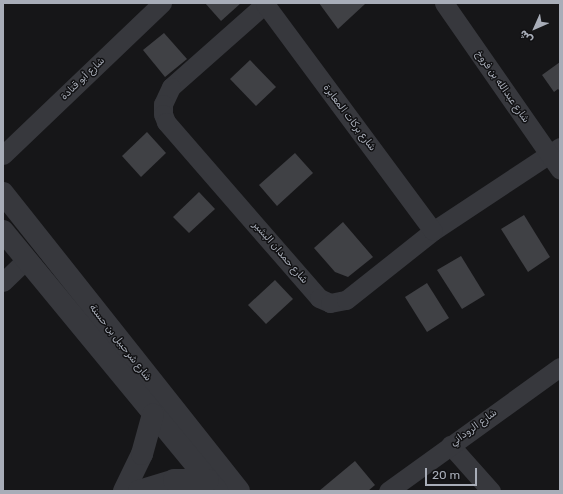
<!DOCTYPE html>
<html>
<head>
<meta charset="utf-8">
<style>
  body { margin:0 }
  #map { position:relative; width:563px; height:494px; overflow:hidden; background:#161618; font-family:Rubik,"Noto Naskh Arabic",sans-serif }
  div>[style] { position:absolute }
  .building>* { inset:0; background:#404145 }
  .minor>* { height:19px; margin:-9.5px; padding:0 9.5px; transform-origin:9.5px; border-radius:9.5px; background:#37383d }
  .tertiary>* { height:22px; margin:-11px; padding:0 11px; transform-origin:11px; border-radius:11px; background:#37383d }
  span { translate:-50% -50%; white-space:nowrap; text-align:center; line-height:1.15; -webkit-text-stroke:3px #111113; paint-order:stroke }
  .street-label { font-size:10px; color:#a8adb8 }
  .frame { position:absolute; inset:0; border:4px solid #a8adb8; pointer-events:none }
  .north { position:absolute; left:515px; top:8px; width:40px; height:40px; -webkit-text-stroke:3px #111113; paint-order:stroke; rotate:225deg; font-size:11px; font-weight:700; line-height:16px; text-align:center; color:#a8adb8 }
  .north::after { content:''; display:block; margin:auto; width:14px; height:18px; background:#a8adb8; clip-path:polygon(50% 0,100% 100%,50% 72%,0 100%) }
  .scale { position:absolute; left:425px; top:468px; width:52px; height:18px; box-sizing:border-box; border:2px solid #a8adb8; border-top:0; padding-left:5px; font-size:12px; line-height:14px; white-space:nowrap; color:#a8adb8; -webkit-text-stroke:3px #111113; paint-order:stroke }
</style>
</head>
<body>
<div id="map">
  <div class="building">
    <div style="clip-path:polygon(205px 3px,241px 3px,221px 21px)"></div>
    <div style="clip-path:polygon(319px 3px,364px 3px,365px 4px,338px 29px)"></div>
    <div style="clip-path:polygon(164px 33px,187px 59px,165px 77px,143px 50px)"></div>
    <div style="clip-path:polygon(250px 60px,276px 87px,256px 106px,230px 79px)"></div>
    <div style="clip-path:polygon(560px 62px,560px 91px,558px 89px,554px 92px,542px 75px)"></div>
    <div style="clip-path:polygon(147px 132px,166px 153px,141px 177px,122px 156px)"></div>
    <div style="clip-path:polygon(295px 153px,313px 173px,277px 206px,259px 185px)"></div>
    <div style="clip-path:polygon(199px 192px,215px 209px,189px 233px,173px 217px)"></div>
    <div style="clip-path:polygon(524px 215px,550px 257px,528px 272px,501px 229px)"></div>
    <div style="clip-path:polygon(343px 222px,373px 257px,348px 277px,335px 272px,314px 248px)"></div>
    <div style="clip-path:polygon(461px 256px,485px 295px,462px 309px,437px 270px)"></div>
    <div style="clip-path:polygon(275px 280px,293px 299px,266px 324px,248px 305px)"></div>
    <div style="clip-path:polygon(427px 283px,449px 318px,427px 332px,405px 297px)"></div>
    <div style="clip-path:polygon(355px 461px,375px 485px,368px 491px,319px 491px)"></div>
  </div>
  <div class="minor">
    <div style="left:266px;top:3px;width:127px;rotate:138.5deg"></div>
    <div style="left:171px;top:87px;width:19px;rotate:115deg"></div>
    <div style="left:163px;top:104px;width:10px;rotate:90deg"></div>
    <div style="left:163px;top:114px;width:9px;rotate:69deg"></div>
    <div style="left:166px;top:122px;width:233px;rotate:49deg"></div>
    <div style="left:319px;top:298px;width:12px;rotate:24deg"></div>
    <div style="left:330px;top:303px;width:16px;rotate:-11deg"></div>
    <div style="left:346px;top:300px;width:111px;rotate:-38.4deg"></div>
    <div style="left:433px;top:231px;width:152px;rotate:-33.5deg"></div>
    <div style="left:444px;top:3px;width:203px;rotate:55.2deg"></div>
    <div style="left:265px;top:4px;width:282px;rotate:53.5deg"></div>
    <div style="left:3px;top:155px;width:220px;rotate:-43.7deg"></div>
    <div style="left:3px;top:282px;width:32px;rotate:-44deg"></div>
    <div style="left:450px;top:445px;width:62px;rotate:48.3deg"></div>
    <div style="left:388px;top:491px;width:212px;rotate:-35.8deg"></div>
  </div>
  <div class="tertiary">
    <div style="left:3px;top:193px;width:380px;rotate:51.6deg"></div>
    <div style="left:3px;top:231px;width:337px;rotate:50.5deg"></div>
    <div style="left:124px;top:491px;width:41px;rotate:-64.1deg"></div>
    <div style="left:142px;top:454px;width:41px;rotate:-74.6deg"></div>
    <div style="left:139px;top:491px;width:37px;rotate:-17deg"></div>
    <div style="left:174px;top:480px;width:34px"></div>
  </div>
  <div class="street-label">
    <span style="left:83px;top:79px;rotate:-44deg">شارع أبو قتادة</span>
    <span style="left:502px;top:87px;rotate:55deg">شارع عبدالله بن فروخ</span>
    <span style="left:349px;top:118px;rotate:53deg">شارع بركات المعابرة</span>
    <span style="left:280px;top:253px;rotate:49deg">شارع حمدان البشير</span>
    <span style="left:120px;top:343px;rotate:52deg">شارع شرحبيل بن حسنة</span>
    <span style="left:474px;top:428px;rotate:-36deg">شارع الروداني</span>
  </div>
  <div class="frame"></div>
  <div class="north">ش</div>
  <div class="scale">20 m</div>
</div>
</body>
</html>
